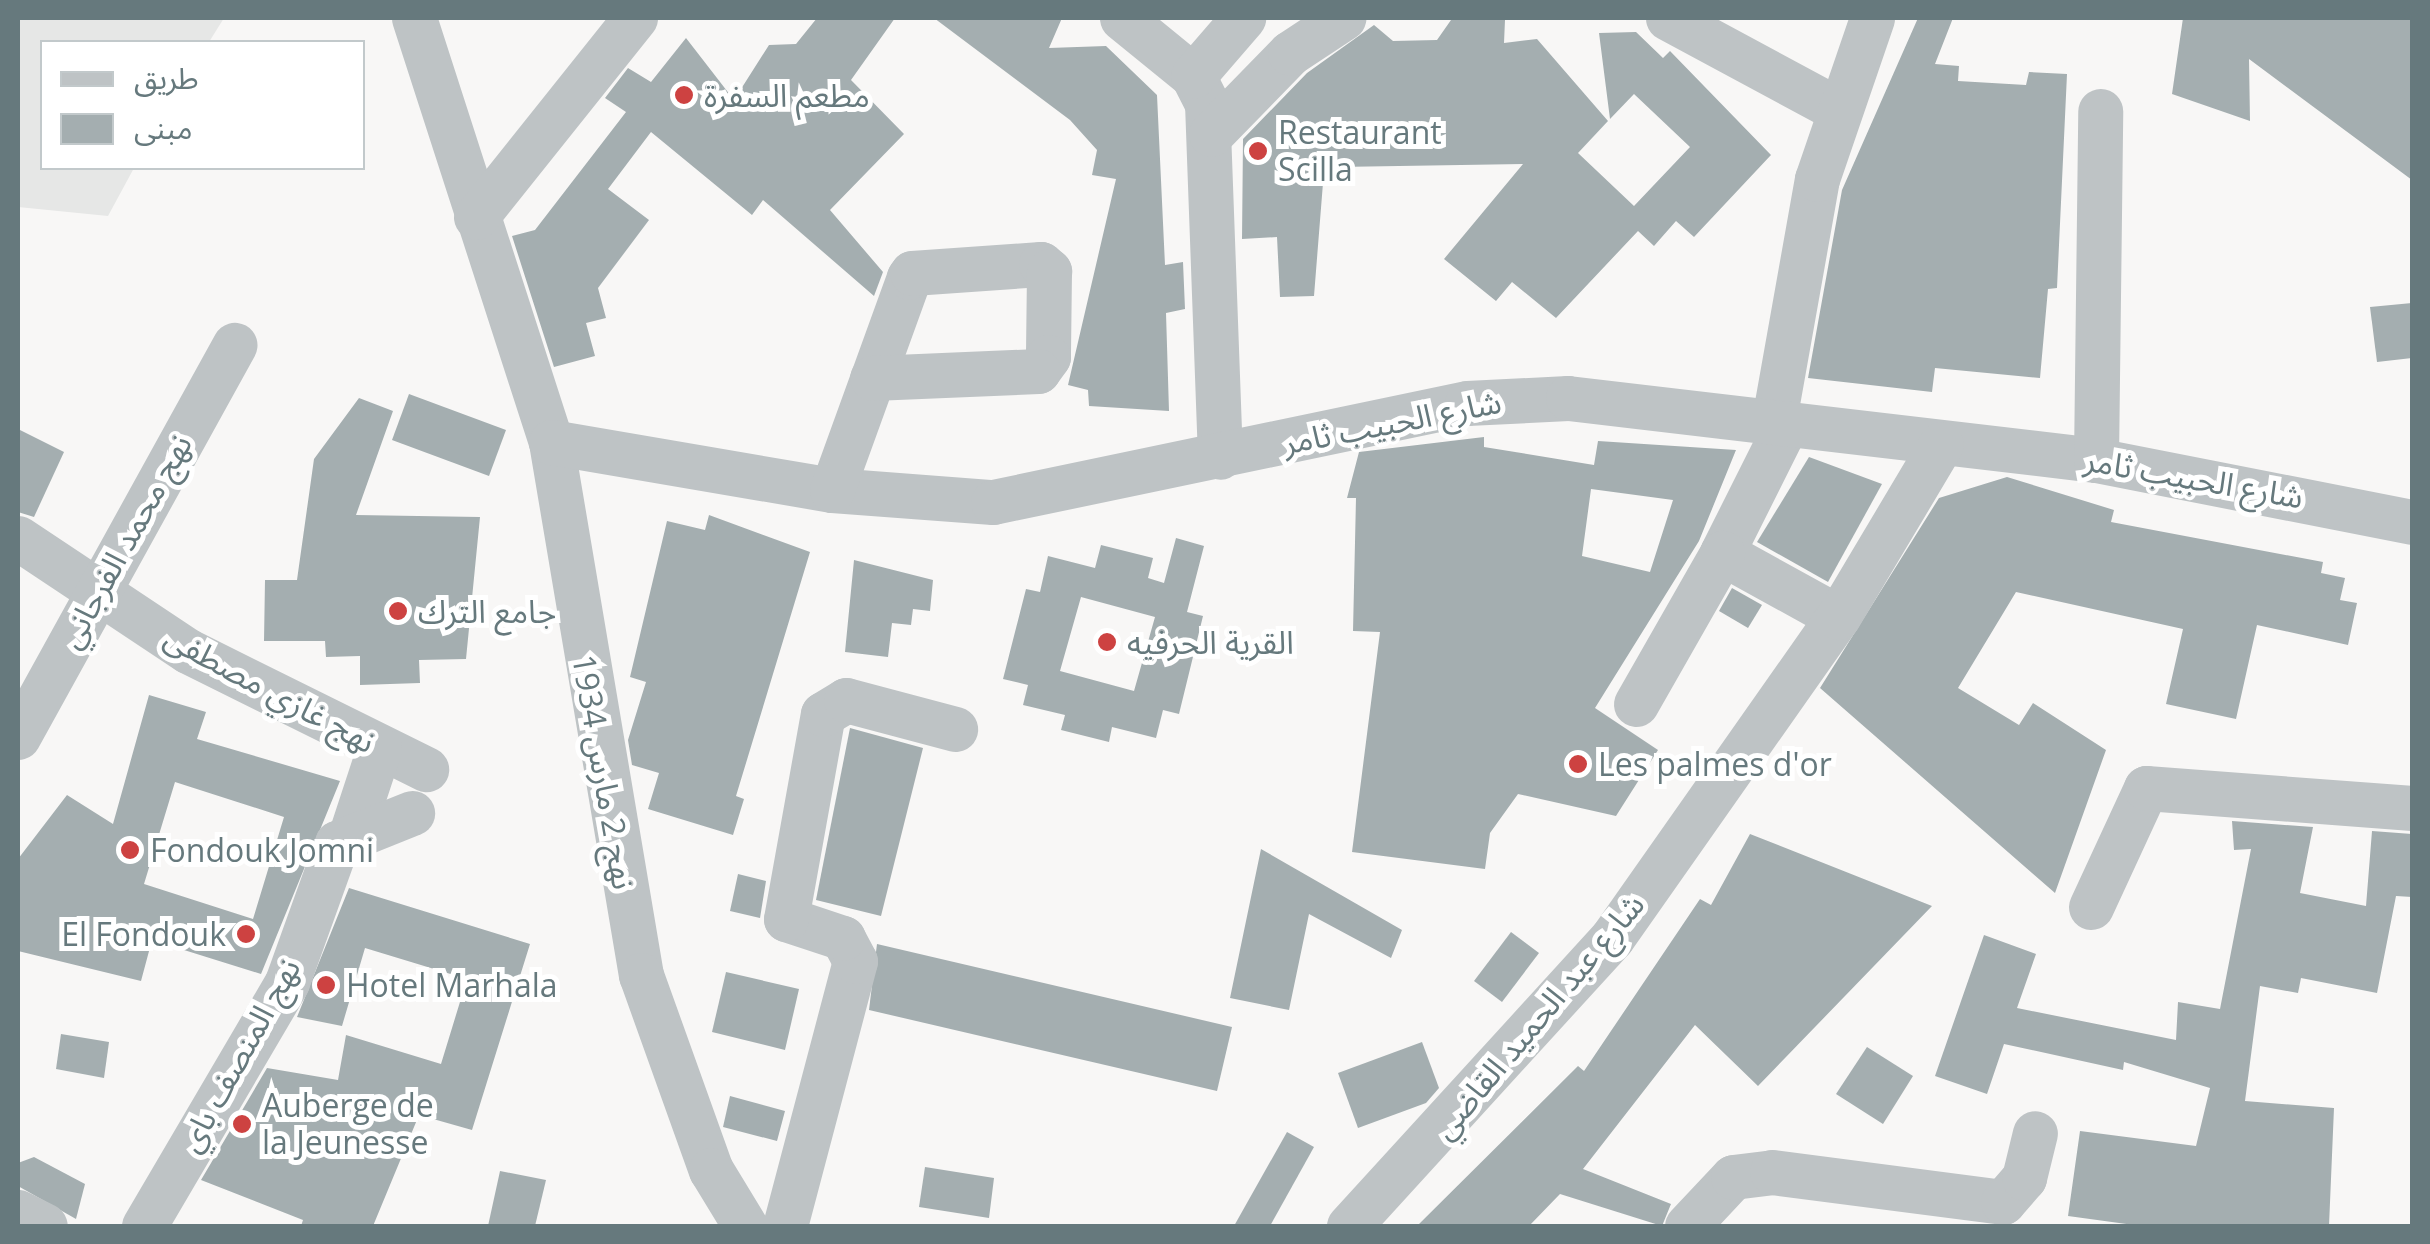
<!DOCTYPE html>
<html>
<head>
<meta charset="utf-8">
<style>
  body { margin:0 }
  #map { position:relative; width:2430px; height:1244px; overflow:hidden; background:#f8f7f6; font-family:"Open Sans","Noto Sans Arabic",sans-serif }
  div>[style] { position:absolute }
  .built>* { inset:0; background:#e6e7e6 }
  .building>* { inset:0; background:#a4aeb0 }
  .minor>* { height:45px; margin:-22.5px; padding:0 22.5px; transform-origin:22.5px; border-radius:22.5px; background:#bec3c5 }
  .dots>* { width:28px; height:28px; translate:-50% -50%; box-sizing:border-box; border:5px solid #fff; border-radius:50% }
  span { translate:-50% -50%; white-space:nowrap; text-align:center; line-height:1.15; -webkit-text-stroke:10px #fff; paint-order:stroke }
  .poi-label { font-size:32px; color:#66797d }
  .left { translate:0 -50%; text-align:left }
  .right { translate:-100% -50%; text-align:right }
  .street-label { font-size:32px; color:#66797d }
  .frame { position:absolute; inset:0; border:20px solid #66797d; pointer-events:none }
  .legend { position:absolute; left:40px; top:40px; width:325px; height:130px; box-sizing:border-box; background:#fff; border:2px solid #c2c9cb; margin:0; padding:12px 18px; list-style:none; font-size:30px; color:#66797d }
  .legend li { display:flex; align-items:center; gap:20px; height:50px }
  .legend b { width:50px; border:2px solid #c2c9cb }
</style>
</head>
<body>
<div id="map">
  <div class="built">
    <div style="clip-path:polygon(18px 18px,224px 18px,209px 42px,42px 42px,42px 168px,134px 168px,108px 216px,18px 207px)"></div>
  </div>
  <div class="building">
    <div style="clip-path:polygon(817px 18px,895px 18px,851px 80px,904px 134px,830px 210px,883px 272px,874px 296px,763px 200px,752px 215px,651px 132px,608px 189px,649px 220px,598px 288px,606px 318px,586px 323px,595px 356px,554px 367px,512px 236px,535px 230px,626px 112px,605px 98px,628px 68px,651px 82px,686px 38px,734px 100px,769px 45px,796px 44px)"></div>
    <div style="clip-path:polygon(934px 18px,1062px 18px,1049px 48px,1106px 46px,1157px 95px,1165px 265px,1183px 262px,1185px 309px,1166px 313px,1169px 411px,1089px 406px,1088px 390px,1068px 385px,1116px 179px,1092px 175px,1097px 150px,1070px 120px)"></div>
    <div style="clip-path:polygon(1918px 18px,1953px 18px,1935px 64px,1959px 66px,1958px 81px,2026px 85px,2029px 72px,2067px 74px,2057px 288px,2048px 289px,2040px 378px,1935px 368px,1932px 392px,1808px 378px,1842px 190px)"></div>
    <div style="clip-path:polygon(2183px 18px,2412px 18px,2412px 180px,2249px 59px,2250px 121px,2172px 94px)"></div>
    <div style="clip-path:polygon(1451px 20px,1505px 20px,1504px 43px,1537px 39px,1608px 121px,1578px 153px,1634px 206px,1690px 147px,1634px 94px,1610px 119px,1599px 33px,1636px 32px,1663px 58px,1670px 51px,1771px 155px,1694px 237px,1676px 221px,1654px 246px,1638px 231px,1556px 318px,1512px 282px,1496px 301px,1444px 259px,1523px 164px,1337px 167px,1336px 182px,1323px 183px,1314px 296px,1280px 297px,1277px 237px,1242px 239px,1243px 139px,1307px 73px,1374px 25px,1393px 41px,1437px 40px)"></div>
    <div style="clip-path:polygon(2412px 303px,2412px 358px,2377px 362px,2370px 307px)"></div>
    <div style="clip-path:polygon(409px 394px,506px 430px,489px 476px,392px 440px)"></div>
    <div style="clip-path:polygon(359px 398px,393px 411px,356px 515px,480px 517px,466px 659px,419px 660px,420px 683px,360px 685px,360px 656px,326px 657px,325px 641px,264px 641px,265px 580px,297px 580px,314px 459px)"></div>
    <div style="clip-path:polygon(18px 429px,64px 452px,34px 517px,18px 512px)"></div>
    <div style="clip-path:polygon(evenodd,1484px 437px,1484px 447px,1594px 465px,1598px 441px,1736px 450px,1699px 541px,1595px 708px,1658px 750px,1616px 816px,1518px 794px,1490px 833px,1485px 869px,1352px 852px,1380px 632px,1353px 631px,1356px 498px,1347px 498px,1359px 452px,1484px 437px,1591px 489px,1673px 500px,1650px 572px,1582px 556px,1591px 489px)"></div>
    <div style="clip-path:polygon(1809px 457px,1882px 484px,1828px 582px,1757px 542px)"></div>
    <div style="clip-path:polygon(2007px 477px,2114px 510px,2111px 522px,2323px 562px,2321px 573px,2345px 578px,2340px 600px,2357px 603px,2348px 645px,2257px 625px,2236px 719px,2166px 704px,2183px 629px,2016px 592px,1958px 688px,2019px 725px,2033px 703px,2106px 750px,2055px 893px,1820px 688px,1939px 498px)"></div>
    <div style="clip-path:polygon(709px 515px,810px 552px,736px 796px,744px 799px,733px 835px,648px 809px,659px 773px,632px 765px,628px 740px,646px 682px,630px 677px,667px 521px,705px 530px)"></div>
    <div style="clip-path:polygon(evenodd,1176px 538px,1204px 546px,1187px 612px,1203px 616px,1179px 714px,1163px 710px,1156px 738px,1112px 727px,1109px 742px,1061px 730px,1065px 715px,1023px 705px,1028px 685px,1003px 679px,1026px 589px,1040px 592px,1048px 556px,1095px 568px,1101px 545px,1153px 558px,1148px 578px,1164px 583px,1176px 538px,1081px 597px,1155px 617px,1134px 691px,1060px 671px,1081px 597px)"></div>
    <div style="clip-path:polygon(854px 560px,933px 580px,930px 611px,913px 609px,911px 625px,892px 623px,888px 657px,845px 652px)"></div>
    <div style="clip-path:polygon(1732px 588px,1762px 605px,1748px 628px,1719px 611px)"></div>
    <div style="clip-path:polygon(evenodd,149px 695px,206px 712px,197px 739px,340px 781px,261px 974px,152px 940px,141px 981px,18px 951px,18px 859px,67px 795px,113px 824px,149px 695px,175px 782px,284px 817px,253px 919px,144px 884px,175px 782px)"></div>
    <div style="clip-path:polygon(850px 728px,923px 748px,881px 916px,816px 900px)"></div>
    <div style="clip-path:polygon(2232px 821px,2313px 827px,2300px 893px,2366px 906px,2372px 831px,2412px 834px,2412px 897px,2396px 896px,2377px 993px,2301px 978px,2298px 993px,2260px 986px,2245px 1101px,2334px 1108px,2329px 1226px,2141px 1226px,2068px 1216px,2080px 1131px,2196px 1146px,2210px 1088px,2124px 1062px,2123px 1070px,2004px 1044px,1987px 1094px,1935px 1076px,1984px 935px,2036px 954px,2017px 1008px,2176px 1040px,2178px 1002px,2220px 1009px,2251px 849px,2234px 850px)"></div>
    <div style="clip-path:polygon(1750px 834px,1932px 906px,1758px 1086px,1695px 1025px,1583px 1169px,1671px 1204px,1662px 1226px,1560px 1194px,1529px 1226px,1417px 1226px,1578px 1066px,1584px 1071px,1700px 899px,1711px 905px)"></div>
    <div style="clip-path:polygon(1261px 849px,1402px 930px,1391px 958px,1309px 914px,1289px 1010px,1230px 998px)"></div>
    <div style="clip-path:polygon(738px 874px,766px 881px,760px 918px,730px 911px)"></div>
    <div style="clip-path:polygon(349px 888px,530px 944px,472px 1130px,419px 1115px,373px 1226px,301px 1226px,303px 1220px,201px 1180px,267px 1068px,338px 1080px,346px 1035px,441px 1064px,467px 979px,365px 948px,342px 1026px,297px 1017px)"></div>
    <div style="clip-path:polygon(1511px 932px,1539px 953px,1502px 1002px,1474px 981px)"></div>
    <div style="clip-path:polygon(877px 944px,1232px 1027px,1217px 1091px,869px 1010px)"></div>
    <div style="clip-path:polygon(726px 972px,799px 989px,785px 1050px,712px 1032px)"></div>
    <div style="clip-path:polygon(61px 1034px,109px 1042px,104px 1078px,56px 1069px)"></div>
    <div style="clip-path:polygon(1422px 1042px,1439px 1088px,1426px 1103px,1358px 1128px,1338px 1073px)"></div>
    <div style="clip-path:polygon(1867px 1047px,1913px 1076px,1883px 1124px,1836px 1094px)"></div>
    <div style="clip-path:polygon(730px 1096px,785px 1111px,777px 1141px,723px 1127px)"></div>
    <div style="clip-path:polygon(1287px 1132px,1314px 1147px,1270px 1226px,1234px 1226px)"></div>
    <div style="clip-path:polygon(34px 1157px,85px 1184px,76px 1219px,18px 1186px,18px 1163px)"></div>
    <div style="clip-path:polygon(925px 1167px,994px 1178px,989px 1218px,919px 1207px)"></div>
    <div style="clip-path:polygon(500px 1171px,546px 1180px,535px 1226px,488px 1226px)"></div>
  </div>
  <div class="minor">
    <div style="left:414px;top:18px;width:446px;rotate:72.1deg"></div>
    <div style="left:551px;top:442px;width:541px;rotate:80.42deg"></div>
    <div style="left:641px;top:975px;width:207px;rotate:70.3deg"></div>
    <div style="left:711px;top:1170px;width:66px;rotate:58.7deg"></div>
    <div style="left:1122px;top:18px;width:92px;rotate:39.2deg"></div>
    <div style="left:1193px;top:76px;width:30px;rotate:63deg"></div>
    <div style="left:1207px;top:103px;width:354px;rotate:87.9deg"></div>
    <div style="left:1668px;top:18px;width:192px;rotate:28.3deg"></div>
    <div style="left:1193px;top:76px;width:77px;rotate:-49.2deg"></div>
    <div style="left:1211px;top:134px;width:113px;rotate:-45.7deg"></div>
    <div style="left:1290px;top:53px;width:64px;rotate:-33.4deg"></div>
    <div style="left:476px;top:217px;width:255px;rotate:-51.4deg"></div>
    <div style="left:1774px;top:420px;width:245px;rotate:-79.9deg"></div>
    <div style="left:1817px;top:179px;width:170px;rotate:-71.1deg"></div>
    <div style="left:1787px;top:423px;width:145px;rotate:116.6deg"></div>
    <div style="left:1722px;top:553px;width:132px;rotate:28.9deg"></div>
    <div style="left:551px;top:442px;width:285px;rotate:9.7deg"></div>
    <div style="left:832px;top:490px;width:161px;rotate:4.3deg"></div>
    <div style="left:993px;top:502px;width:484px;rotate:-11.8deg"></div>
    <div style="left:1467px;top:403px;width:101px;rotate:-2.8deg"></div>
    <div style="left:1568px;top:398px;width:532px;rotate:6.7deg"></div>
    <div style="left:2096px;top:460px;width:322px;rotate:11.1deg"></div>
    <div style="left:2096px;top:460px;width:349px;rotate:-89.3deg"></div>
    <div style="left:832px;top:490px;width:226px;rotate:-70.1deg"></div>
    <div style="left:909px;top:277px;width:5px;rotate:-53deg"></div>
    <div style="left:912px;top:273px;width:129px;rotate:-4deg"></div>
    <div style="left:1041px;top:264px;width:11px;rotate:41deg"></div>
    <div style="left:1049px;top:271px;width:86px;rotate:90.7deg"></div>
    <div style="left:1048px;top:357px;width:17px;rotate:126deg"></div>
    <div style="left:1038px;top:371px;width:166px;rotate:177.6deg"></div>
    <div style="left:18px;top:538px;width:204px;rotate:33.6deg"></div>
    <div style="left:188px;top:651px;width:266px;rotate:26.4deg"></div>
    <div style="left:1636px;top:704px;width:174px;rotate:-60.3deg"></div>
    <div style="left:18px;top:737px;width:448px;rotate:-61.1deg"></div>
    <div style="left:350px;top:837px;width:93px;rotate:-71.8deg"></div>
    <div style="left:2091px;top:907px;width:131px;rotate:-65.2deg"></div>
    <div style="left:2146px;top:788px;width:267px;rotate:4.3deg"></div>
    <div style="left:18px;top:1212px;width:30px;rotate:27deg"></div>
    <div style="left:144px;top:1226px;width:283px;rotate:-59.6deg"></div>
    <div style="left:287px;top:982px;width:148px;rotate:-70.2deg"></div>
    <div style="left:337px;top:843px;width:81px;rotate:-21.8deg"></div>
    <div style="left:785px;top:1226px;width:274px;rotate:-75.2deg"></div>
    <div style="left:855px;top:961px;width:26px;rotate:-118deg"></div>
    <div style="left:843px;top:938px;width:60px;rotate:-161.6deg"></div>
    <div style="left:786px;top:919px;width:208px;rotate:-79.8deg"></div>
    <div style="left:823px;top:714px;width:27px;rotate:-31deg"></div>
    <div style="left:846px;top:700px;width:113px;rotate:14.9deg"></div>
    <div style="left:1349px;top:1226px;width:390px;rotate:-47.6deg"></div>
    <div style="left:1612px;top:938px;width:393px;rotate:-54.9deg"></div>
    <div style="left:1838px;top:617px;width:201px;rotate:-59.2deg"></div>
    <div style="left:1687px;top:1226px;width:67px;rotate:-46.8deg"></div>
    <div style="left:1733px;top:1177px;width:39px;rotate:-7deg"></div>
    <div style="left:1772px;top:1172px;width:233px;rotate:7.4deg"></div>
    <div style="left:2003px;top:1202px;width:32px;rotate:-49deg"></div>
    <div style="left:2024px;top:1178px;width:46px;rotate:-76.3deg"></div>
  </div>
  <div class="dots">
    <div style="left:684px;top:95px;background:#cd4241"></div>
    <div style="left:1258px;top:151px;background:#cd4241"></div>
    <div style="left:398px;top:611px;background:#cd4241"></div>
    <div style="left:1107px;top:642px;background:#cd4241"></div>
    <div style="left:1578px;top:764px;background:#cd4241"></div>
    <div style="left:130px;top:850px;background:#cd4241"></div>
    <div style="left:246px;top:934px;background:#cd4241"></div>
    <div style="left:326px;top:985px;background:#cd4241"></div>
    <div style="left:242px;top:1124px;background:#cd4241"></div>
  </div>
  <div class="poi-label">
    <span class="left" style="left:704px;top:95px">مطعم السفرة</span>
    <span class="left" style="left:1278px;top:151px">Restaurant<br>Scilla</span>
    <span class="left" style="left:418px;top:611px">جامع الترك</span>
    <span class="left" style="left:1127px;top:642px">القرية الحرفيه</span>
    <span class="left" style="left:1598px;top:764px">Les palmes d'or</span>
    <span class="left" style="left:150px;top:850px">Fondouk Jomni</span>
    <span class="right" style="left:226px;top:934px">El Fondouk</span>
    <span class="left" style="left:346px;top:985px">Hotel Marhala</span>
    <span class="left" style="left:262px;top:1124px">Auberge de<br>la Jeunesse</span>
  </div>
  <div class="street-label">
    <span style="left:1392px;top:422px;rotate:-11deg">شارع الحبيب ثامر</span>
    <span style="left:2194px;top:478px;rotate:10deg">شارع الحبيب ثامر</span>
    <span style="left:125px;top:541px;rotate:-61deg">نهج محمد الفرجاني</span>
    <span style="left:270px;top:689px;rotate:28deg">نهج غازي مصطفى</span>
    <span style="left:604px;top:772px;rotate:80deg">نهج 2 مارس 1934</span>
    <span style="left:1538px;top:1016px;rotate:-50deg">شارع عبد الحميد القاضي</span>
    <span style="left:239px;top:1055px;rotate:-61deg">نهج المنصف باي</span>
  </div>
  <div class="frame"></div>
  <ul class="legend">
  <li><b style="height:12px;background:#bec3c5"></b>طريق</li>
  <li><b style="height:28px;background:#a4aeb0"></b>مبنى</li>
  </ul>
</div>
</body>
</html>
